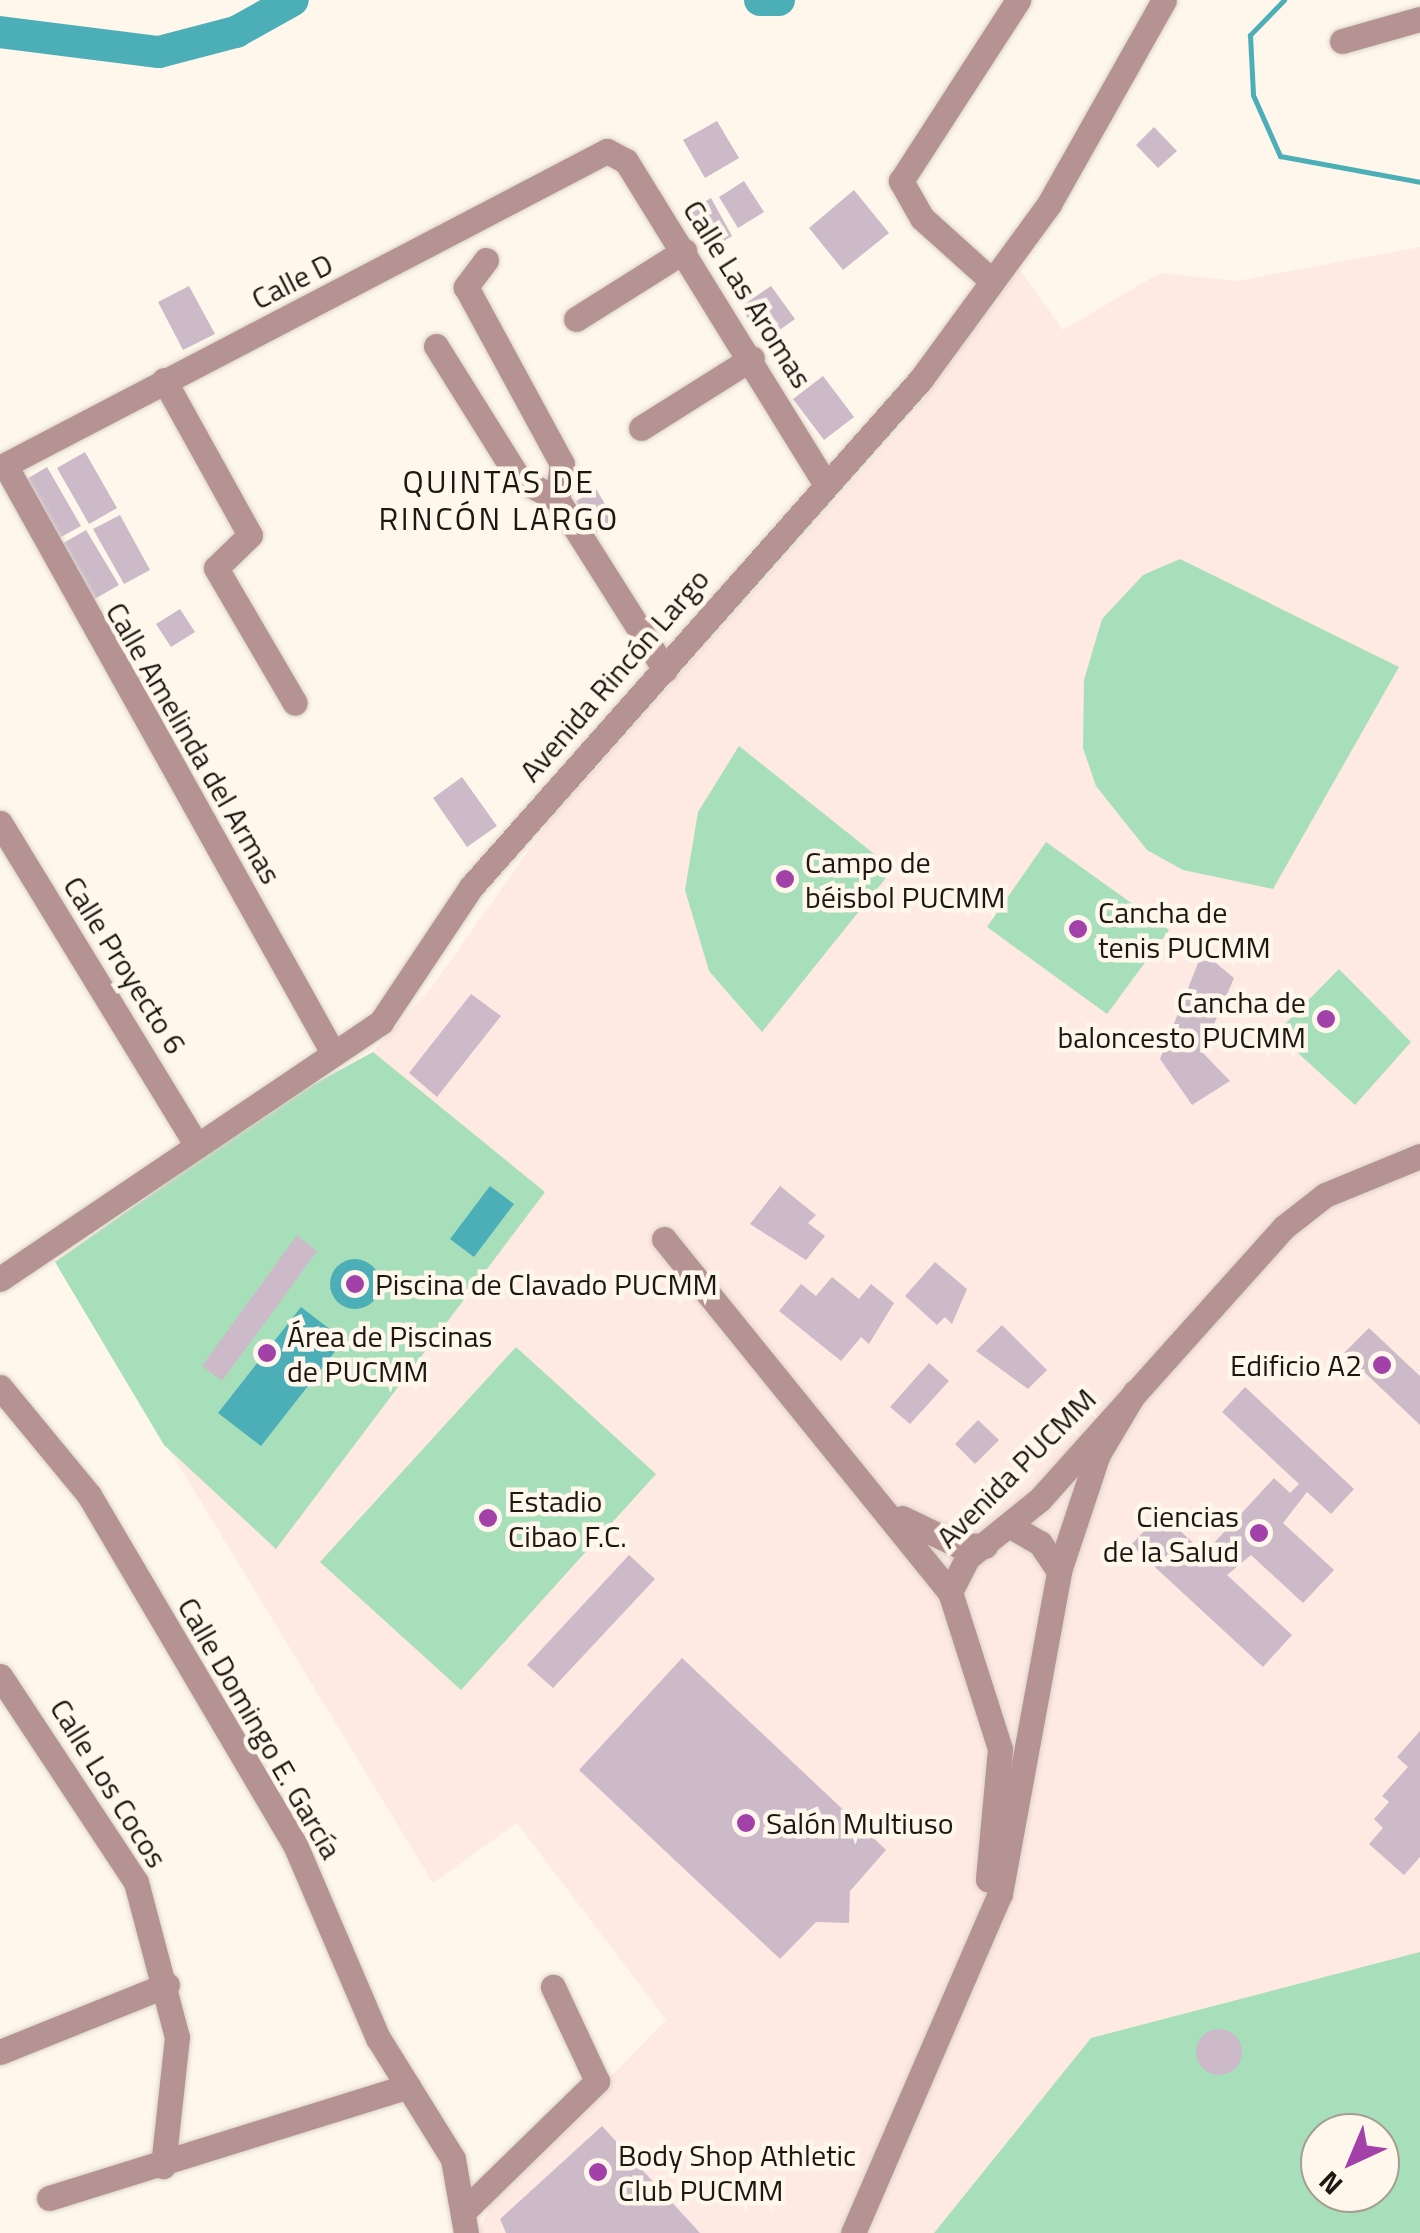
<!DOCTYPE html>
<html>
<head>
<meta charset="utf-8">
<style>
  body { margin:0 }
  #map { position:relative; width:1420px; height:2233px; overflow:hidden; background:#fff7ec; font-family:"Titillium Web",sans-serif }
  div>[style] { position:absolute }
  .education>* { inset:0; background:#fee9e3 }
  .green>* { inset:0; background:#a7dfba }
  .water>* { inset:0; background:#4cafb8 }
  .round { border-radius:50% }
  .stream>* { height:5px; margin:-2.5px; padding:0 2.5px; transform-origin:2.5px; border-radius:2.5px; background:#4cafb8 }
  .river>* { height:32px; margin:-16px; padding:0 16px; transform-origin:16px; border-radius:16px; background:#4cafb8 }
  .building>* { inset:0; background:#ccbac9 }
  .roads { filter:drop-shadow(0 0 2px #dbd3c9) drop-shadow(0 0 2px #dbd3c9) }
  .minor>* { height:25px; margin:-12.5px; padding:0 12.5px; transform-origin:12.5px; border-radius:12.5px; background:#b59392 }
  .dots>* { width:28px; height:28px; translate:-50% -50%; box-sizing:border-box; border:5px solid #fff7ec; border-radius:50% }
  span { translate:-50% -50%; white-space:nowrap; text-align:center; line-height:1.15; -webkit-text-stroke:9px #fff7ec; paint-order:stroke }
  .street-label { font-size:30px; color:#1c1811 }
  .poi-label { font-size:30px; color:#1c1811 }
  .left { translate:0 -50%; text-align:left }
  .right { translate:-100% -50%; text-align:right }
  .neighbourhood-label { font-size:32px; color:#1c1811; letter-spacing:2.5px }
  .north { position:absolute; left:1300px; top:2113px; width:100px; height:100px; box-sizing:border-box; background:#fff7ec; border:2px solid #a49e94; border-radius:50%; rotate:224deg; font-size:28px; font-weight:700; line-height:40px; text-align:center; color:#1c1811 }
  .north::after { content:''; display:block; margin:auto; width:35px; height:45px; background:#a241a8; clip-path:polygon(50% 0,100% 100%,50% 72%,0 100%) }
</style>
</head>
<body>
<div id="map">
  <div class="education">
    <div style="clip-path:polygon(evenodd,1420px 247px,1420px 2233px,477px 2233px,495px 2195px,666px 2020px,517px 1823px,433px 1883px,55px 1262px,285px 1100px,373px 1052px,434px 984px,553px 816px,910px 417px,1019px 269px,1063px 330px,1160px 273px,1237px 281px,1420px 247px,1320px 2133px,1380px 2133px,1380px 2193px,1320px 2193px,1320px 2133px)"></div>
  </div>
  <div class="green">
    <div style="clip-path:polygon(1180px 559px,1399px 667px,1273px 889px,1183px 870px,1147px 850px,1096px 786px,1083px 748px,1084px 680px,1102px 619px,1143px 575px)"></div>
    <div style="clip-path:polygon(739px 746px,893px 869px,762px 1032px,709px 971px,685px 890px,698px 812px)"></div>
    <div style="clip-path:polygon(1046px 842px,1169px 930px,1107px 1014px,987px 927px)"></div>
    <div style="clip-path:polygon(1339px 969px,1411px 1042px,1355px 1105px,1276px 1033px)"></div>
    <div style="clip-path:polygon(373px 1052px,545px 1192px,276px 1549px,164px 1445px,55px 1262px,285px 1100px)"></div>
    <div style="clip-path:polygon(516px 1347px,656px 1474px,461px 1690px,320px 1562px)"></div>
    <div style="clip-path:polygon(evenodd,1420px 1952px,1420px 2233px,934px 2233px,1091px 2038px,1420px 1952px,1320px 2133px,1380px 2133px,1380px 2193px,1320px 2193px,1320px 2133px)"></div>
  </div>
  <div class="water">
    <div style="clip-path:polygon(490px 1186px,514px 1204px,474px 1257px,450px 1239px)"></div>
    <div class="round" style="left:330px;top:1259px;width:50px;height:50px"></div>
    <div style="clip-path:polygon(301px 1307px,344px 1340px,261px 1446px,218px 1413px)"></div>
  </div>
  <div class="stream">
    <div style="left:1284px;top:0;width:49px;rotate:134.2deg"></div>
    <div style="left:1250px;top:35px;width:60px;rotate:87.1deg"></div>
    <div style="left:1253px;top:95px;width:67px;rotate:66.1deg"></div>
    <div style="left:1280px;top:156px;width:142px;rotate:10.5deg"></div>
  </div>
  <div class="river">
    <div style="left:760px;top:0;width:19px"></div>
    <div style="left:0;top:32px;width:160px;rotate:7.2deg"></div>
    <div style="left:159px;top:52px;width:80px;rotate:-14.6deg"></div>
    <div style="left:236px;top:32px;width:65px;rotate:-29.3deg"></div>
  </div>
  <div class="building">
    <div style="clip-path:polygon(717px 121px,739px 158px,705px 178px,683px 140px)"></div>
    <div style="clip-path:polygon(1154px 127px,1177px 151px,1158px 168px,1136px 145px)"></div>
    <div style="clip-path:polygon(744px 181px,764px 212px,738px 228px,719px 197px)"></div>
    <div style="clip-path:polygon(854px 190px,889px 233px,843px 270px,809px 228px)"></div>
    <div style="clip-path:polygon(711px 198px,732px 236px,705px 252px,683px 214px)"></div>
    <div style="clip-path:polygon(189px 286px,215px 334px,183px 350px,158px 302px)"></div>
    <div style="clip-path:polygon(771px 286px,795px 319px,764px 341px,740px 307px)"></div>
    <div style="clip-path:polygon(823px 376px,854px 417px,824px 440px,793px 399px)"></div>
    <div style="clip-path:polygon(85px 452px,117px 508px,89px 524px,57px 468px)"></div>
    <div style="clip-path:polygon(47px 467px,81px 526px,54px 541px,20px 483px)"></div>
    <div style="clip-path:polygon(596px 489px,615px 521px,595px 533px,576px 501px)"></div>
    <div style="clip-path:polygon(120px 515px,150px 570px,124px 584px,93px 529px)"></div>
    <div style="clip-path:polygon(86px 530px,119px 585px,86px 604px,53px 549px)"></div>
    <div style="clip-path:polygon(180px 609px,195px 632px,171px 647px,156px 624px)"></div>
    <div style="clip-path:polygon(462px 777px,497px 826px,467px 847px,433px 798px)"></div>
    <div style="clip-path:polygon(1211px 959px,1234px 978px,1202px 1052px,1230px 1081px,1192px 1105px,1160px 1059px,1198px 963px)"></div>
    <div style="clip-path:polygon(471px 994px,501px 1016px,437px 1097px,409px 1073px)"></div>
    <div style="clip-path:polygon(780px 1186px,816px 1215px,808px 1223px,825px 1236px,806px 1260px,750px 1224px)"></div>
    <div style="clip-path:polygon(297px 1235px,317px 1251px,222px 1381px,202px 1366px)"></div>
    <div style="clip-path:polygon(935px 1262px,967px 1289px,952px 1324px,945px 1317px,937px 1325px,905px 1296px)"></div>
    <div style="clip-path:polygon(832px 1277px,859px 1299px,871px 1284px,894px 1303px,869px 1344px,861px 1337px,841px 1361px,779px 1311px,801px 1284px,816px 1296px)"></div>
    <div style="clip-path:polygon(1002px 1325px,1047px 1370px,1028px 1389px,976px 1351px)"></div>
    <div style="clip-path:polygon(1369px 1328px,1420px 1376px,1420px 1425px,1344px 1353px)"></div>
    <div style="clip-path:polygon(929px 1363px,949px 1381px,910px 1424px,890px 1407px)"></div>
    <div style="clip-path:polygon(1245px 1387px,1354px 1489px,1331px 1514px,1307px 1492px,1283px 1523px,1334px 1570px,1303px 1603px,1251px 1555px,1227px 1575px,1292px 1635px,1263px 1667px,1131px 1545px,1161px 1513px,1218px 1566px,1227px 1557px,1213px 1544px,1274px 1478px,1290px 1493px,1299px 1484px,1222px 1412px)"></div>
    <div style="clip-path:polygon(978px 1420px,999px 1440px,975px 1464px,955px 1444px)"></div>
    <div style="clip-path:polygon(629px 1555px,655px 1579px,553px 1688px,527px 1665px)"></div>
    <div style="clip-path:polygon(682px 1658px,886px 1850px,850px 1891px,849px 1923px,816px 1922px,780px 1959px,579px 1770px)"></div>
    <div style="clip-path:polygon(1420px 1731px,1420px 1857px,1404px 1875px,1369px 1844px,1383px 1828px,1374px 1819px,1389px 1802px,1382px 1796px,1408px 1767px,1397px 1757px)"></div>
    <div class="round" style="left:1196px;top:2029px;width:46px;height:46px"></div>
    <div style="clip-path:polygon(602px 2126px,700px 2233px,506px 2233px,500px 2219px)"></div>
  </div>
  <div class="roads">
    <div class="minor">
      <div style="left:1342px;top:41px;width:81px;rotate:-15.8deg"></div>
      <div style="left:486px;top:260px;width:34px;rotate:127deg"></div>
      <div style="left:466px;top:287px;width:201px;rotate:61.5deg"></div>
      <div style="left:562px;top:464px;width:35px;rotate:98deg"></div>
      <div style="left:992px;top:281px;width:94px;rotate:-138deg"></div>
      <div style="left:922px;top:218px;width:43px;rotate:-119.6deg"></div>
      <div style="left:901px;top:181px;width:216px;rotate:-57.1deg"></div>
      <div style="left:576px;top:319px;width:128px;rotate:-32.2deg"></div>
      <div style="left:436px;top:346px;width:157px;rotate:58deg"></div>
      <div style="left:519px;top:479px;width:43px;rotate:27.8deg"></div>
      <div style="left:557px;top:499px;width:202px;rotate:57.7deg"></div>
      <div style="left:164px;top:380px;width:177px;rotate:61deg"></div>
      <div style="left:250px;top:535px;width:47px;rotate:135.9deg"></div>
      <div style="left:216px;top:568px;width:156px;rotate:59.7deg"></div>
      <div style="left:641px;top:428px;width:131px;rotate:-32.2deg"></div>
      <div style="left:0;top:823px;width:374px;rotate:58.6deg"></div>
      <div style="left:333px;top:1053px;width:673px;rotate:-119.15deg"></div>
      <div style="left:5px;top:465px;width:679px;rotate:-27.55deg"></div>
      <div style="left:607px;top:151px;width:21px;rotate:28deg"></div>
      <div style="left:626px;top:161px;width:377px;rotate:58.3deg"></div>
      <div style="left:664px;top:1239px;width:454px;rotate:51deg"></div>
      <div style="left:950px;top:1592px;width:165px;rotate:72.3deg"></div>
      <div style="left:1000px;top:1749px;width:131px;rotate:95.3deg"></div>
      <div style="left:0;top:1279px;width:460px;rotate:-34deg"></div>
      <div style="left:381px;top:1022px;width:162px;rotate:-56.3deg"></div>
      <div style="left:471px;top:887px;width:679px;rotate:-48.46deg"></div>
      <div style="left:921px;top:379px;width:217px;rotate:-53.8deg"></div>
      <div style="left:1049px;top:204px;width:234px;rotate:-60.6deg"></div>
      <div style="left:0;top:1387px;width:140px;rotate:50.5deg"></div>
      <div style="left:89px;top:1495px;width:408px;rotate:59.5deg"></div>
      <div style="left:296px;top:1847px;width:208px;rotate:66.8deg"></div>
      <div style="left:378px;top:2038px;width:142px;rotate:58.2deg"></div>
      <div style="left:453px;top:2159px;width:75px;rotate:80deg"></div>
      <div style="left:902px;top:1518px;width:62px;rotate:25.7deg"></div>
      <div style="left:958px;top:1545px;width:27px;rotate:2deg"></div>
      <div style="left:1012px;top:1527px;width:32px;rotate:30deg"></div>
      <div style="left:1040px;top:1543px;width:34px;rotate:56deg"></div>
      <div style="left:950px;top:1592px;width:38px;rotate:-63deg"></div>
      <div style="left:967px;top:1558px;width:94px;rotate:-38.9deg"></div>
      <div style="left:1040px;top:1499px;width:365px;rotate:-48.1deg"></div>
      <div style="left:1284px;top:1227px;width:52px;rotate:-38deg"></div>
      <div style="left:1325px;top:1195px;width:103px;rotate:-22.3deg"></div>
      <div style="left:0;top:1676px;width:247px;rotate:56.6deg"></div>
      <div style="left:136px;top:1882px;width:160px;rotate:75.2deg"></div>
      <div style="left:177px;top:2037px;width:130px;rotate:96.2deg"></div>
      <div style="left:0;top:2052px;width:180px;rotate:-21.9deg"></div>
      <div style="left:49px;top:2198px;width:376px;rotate:-17.3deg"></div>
      <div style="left:467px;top:2208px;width:182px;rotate:-44.3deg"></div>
      <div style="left:597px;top:2081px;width:104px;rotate:-115.1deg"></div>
      <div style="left:853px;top:2233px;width:369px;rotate:-66.6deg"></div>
      <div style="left:1000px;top:1894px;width:328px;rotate:-79.6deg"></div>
      <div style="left:1059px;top:1571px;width:123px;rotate:-71.6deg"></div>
      <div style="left:1098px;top:1454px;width:72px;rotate:-59.2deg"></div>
    </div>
  </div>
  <div class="dots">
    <div style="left:785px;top:879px;background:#a241a8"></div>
    <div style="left:1078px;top:929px;background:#a241a8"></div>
    <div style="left:1326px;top:1019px;background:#a241a8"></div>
    <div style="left:355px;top:1284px;background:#a241a8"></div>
    <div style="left:267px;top:1353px;background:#a241a8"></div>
    <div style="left:1382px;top:1365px;background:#a241a8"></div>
    <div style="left:488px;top:1518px;background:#a241a8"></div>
    <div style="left:1259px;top:1533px;background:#a241a8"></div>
    <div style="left:746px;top:1823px;background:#a241a8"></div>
    <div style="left:598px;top:2172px;background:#a241a8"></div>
  </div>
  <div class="street-label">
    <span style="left:292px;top:281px;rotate:-27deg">Calle D</span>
    <span style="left:748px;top:294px;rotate:58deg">Calle Las Aromas</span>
    <span style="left:614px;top:675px;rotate:-49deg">Avenida Rincón Largo</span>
    <span style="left:194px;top:743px;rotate:60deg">Calle Amelinda del Armas</span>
    <span style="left:125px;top:965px;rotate:58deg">Calle Proyecto 6</span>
    <span style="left:1016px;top:1468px;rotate:-45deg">Avenida PUCMM</span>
    <span style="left:260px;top:1728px;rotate:60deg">Calle Domingo E. García</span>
    <span style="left:109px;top:1783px;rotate:58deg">Calle Los Cocos</span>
  </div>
  <div class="poi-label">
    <span class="left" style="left:805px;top:879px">Campo de<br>béisbol PUCMM</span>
    <span class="left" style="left:1098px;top:929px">Cancha de<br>tenis PUCMM</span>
    <span class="right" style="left:1306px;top:1019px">Cancha de<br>baloncesto PUCMM</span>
    <span class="left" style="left:375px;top:1284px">Piscina de Clavado PUCMM</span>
    <span class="left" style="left:287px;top:1353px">Área de Piscinas<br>de PUCMM</span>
    <span class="right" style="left:1362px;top:1365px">Edificio A2</span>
    <span class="left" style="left:508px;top:1518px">Estadio<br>Cibao F.C.</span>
    <span class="right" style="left:1239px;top:1533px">Ciencias<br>de la Salud</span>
    <span class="left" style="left:766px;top:1823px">Salón Multiuso</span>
    <span class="left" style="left:618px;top:2172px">Body Shop Athletic<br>Club PUCMM</span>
  </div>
  <div class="neighbourhood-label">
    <span style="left:499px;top:500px">QUINTAS DE<br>RINCÓN LARGO</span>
  </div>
  <div class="north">N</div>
</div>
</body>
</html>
